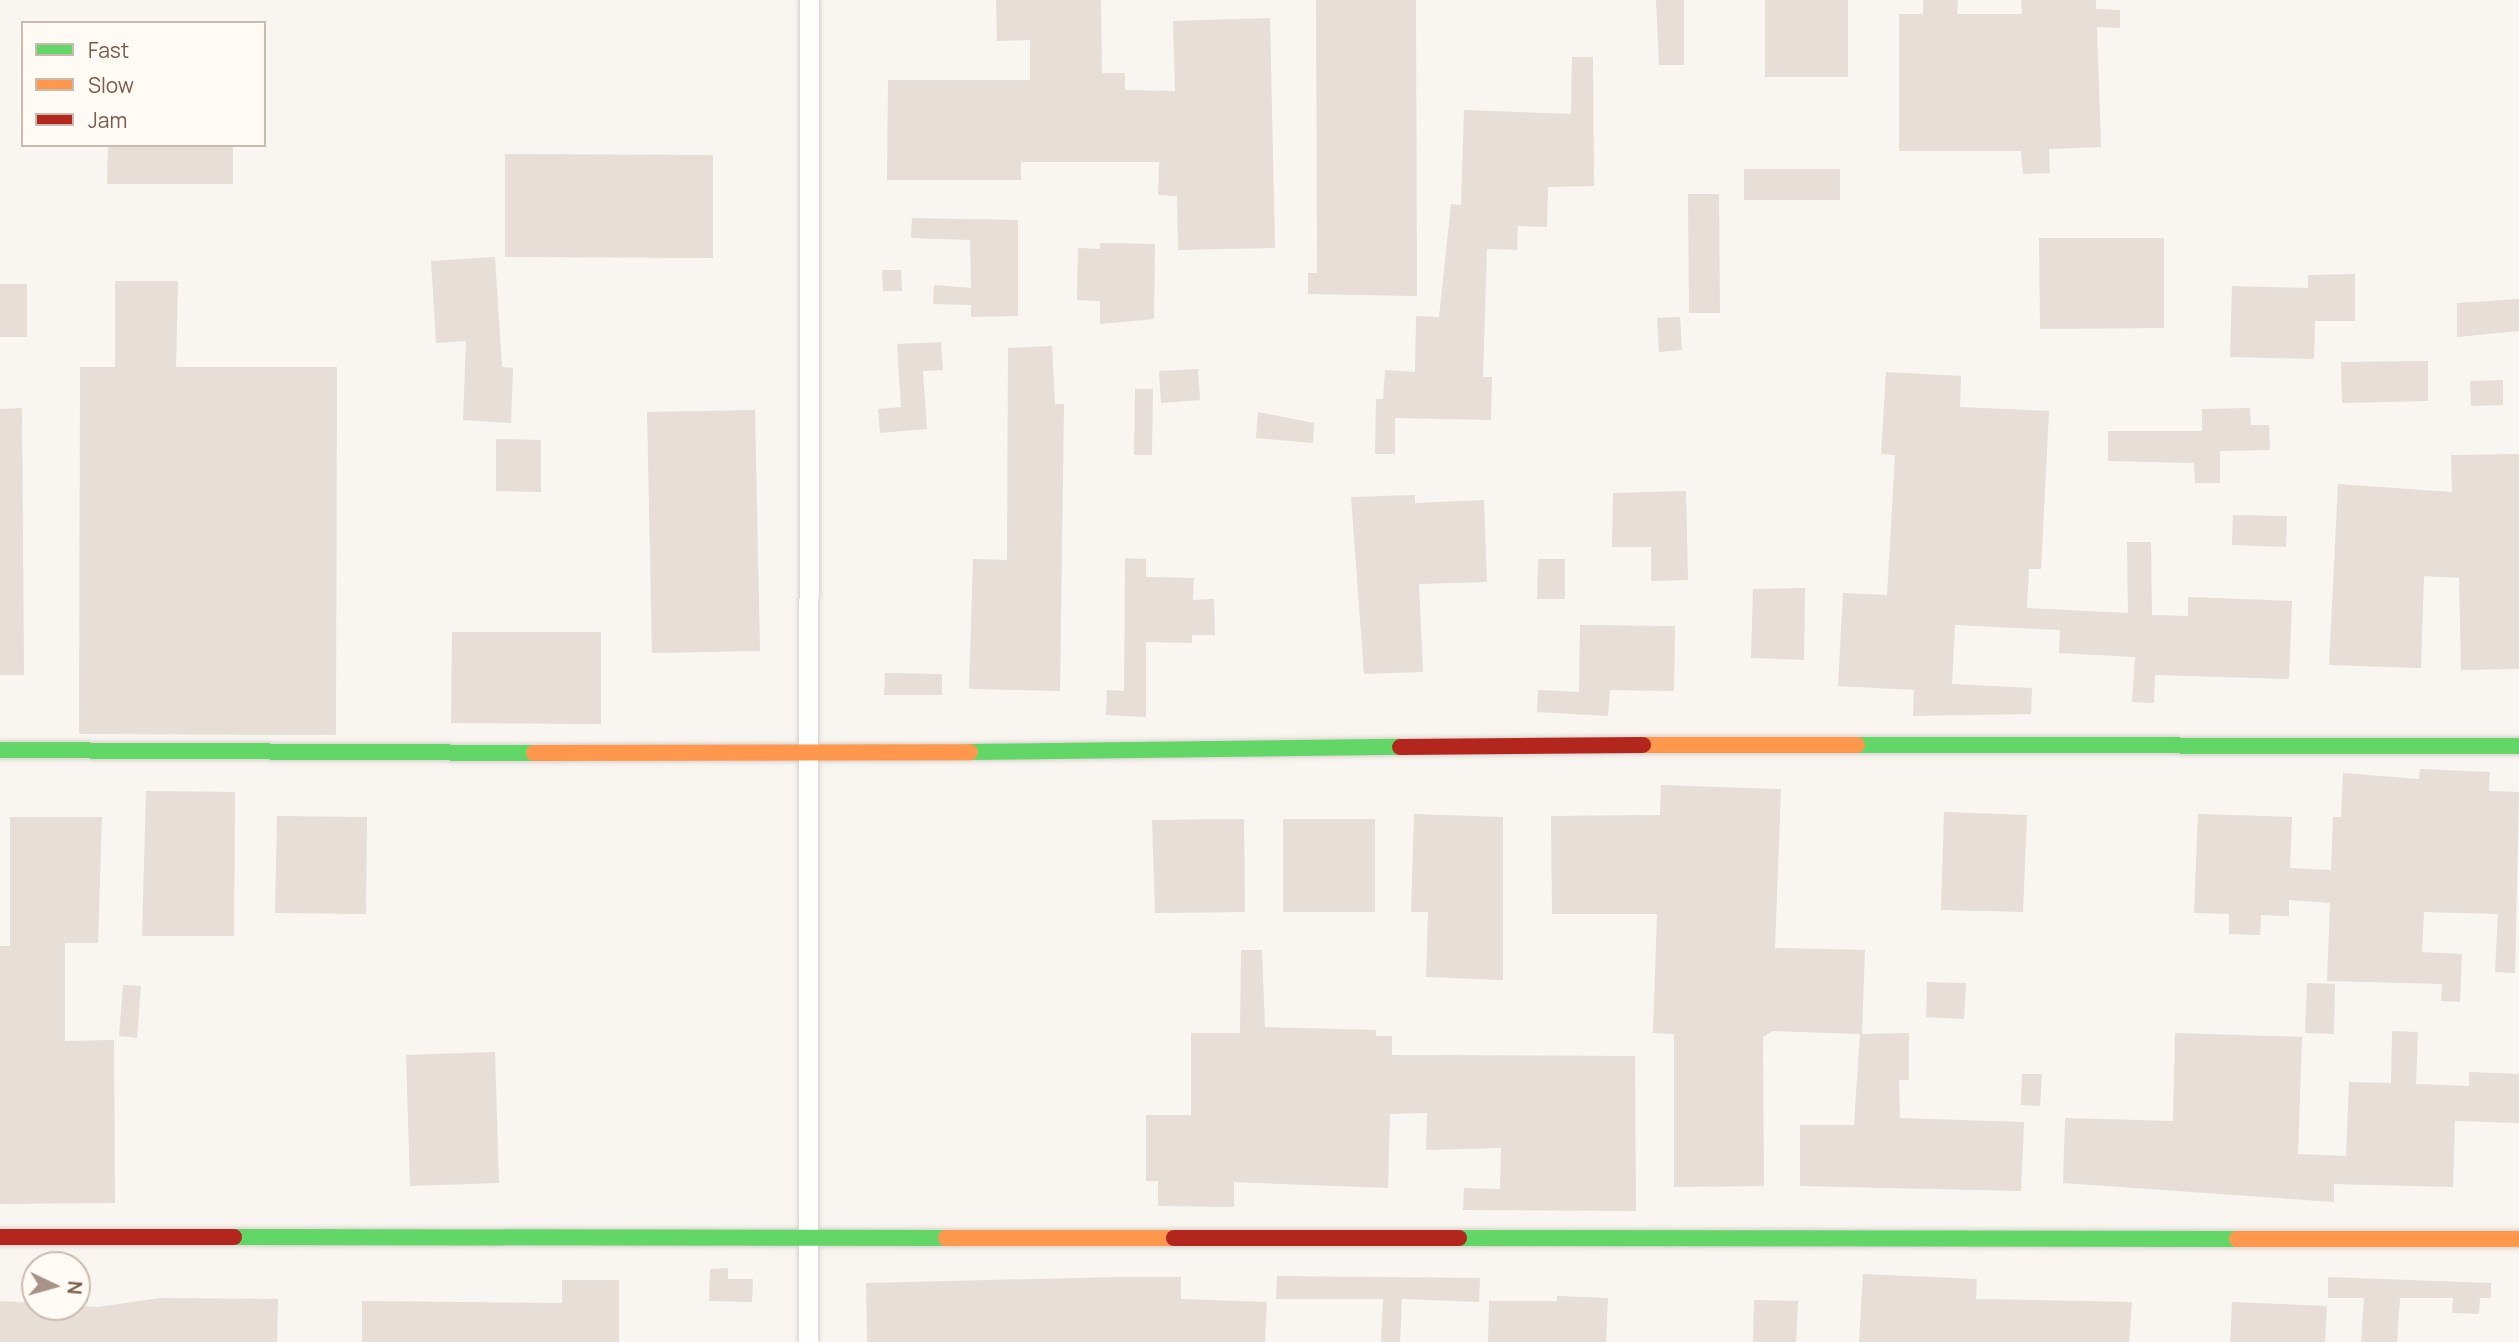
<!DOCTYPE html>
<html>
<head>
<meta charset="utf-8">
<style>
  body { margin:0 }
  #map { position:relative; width:2519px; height:1342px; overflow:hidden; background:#f9f5f0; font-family:Manrope,sans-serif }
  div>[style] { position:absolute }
  .building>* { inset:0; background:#e6ded7 }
  .roads { filter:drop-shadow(0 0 2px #d7d1cb) drop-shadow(0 0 2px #d7d1cb) }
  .street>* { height:19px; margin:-9.5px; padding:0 9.5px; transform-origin:9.5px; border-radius:9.5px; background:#fefefd }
  .fast>* { height:16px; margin:-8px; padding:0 8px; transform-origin:8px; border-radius:8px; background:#63d668 }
  .slow>* { height:16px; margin:-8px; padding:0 8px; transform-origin:8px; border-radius:8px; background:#ff974d }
  .jam>* { height:16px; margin:-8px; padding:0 8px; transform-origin:8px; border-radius:8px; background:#b3261e }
  span { translate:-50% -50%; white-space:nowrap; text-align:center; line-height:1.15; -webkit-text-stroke:5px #fffaf3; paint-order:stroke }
  .legend { position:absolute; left:21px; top:21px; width:245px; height:126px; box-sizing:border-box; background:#fffaf3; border:2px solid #cabbb1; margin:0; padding:9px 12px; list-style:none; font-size:21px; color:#7a5c4d }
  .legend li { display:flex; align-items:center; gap:14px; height:35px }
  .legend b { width:35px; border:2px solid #cabbb1 }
  .north { position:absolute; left:21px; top:1251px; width:70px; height:70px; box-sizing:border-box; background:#fffaf3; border:2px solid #cabbb1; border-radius:50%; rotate:95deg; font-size:19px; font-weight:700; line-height:28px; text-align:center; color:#7a5c4d }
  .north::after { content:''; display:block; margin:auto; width:24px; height:32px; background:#a69286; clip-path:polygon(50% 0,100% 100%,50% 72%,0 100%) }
</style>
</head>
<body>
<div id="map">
  <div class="building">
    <div style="clip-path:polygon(996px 0,1101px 0,1102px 73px,1125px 73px,1125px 90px,1175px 91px,1173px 21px,1270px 18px,1275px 248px,1178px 250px,1177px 196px,1158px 195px,1159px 162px,1021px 162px,1021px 180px,887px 180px,888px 80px,1030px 80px,1030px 40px,997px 41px)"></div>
    <div style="clip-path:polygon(1316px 0,1416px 0,1417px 296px,1308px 294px,1308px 273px,1317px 273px)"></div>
    <div style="clip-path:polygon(1656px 0,1684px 0,1684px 65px,1659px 65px)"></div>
    <div style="clip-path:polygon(1765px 0,1848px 0,1848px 77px,1765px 77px)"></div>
    <div style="clip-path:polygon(1923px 0,1958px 0,1957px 14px,2022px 14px,2021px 0,2096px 0,2096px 9px,2120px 10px,2120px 28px,2097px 27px,2101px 147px,2049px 149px,2050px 173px,2023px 174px,2021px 151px,1899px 151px,1899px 14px,1923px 14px)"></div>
    <div style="clip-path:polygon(1572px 57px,1593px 57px,1594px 186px,1548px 187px,1547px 227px,1518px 226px,1517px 250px,1487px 249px,1483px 377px,1492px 377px,1491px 420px,1395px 418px,1395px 454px,1375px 454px,1376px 399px,1383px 399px,1385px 370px,1415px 372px,1416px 316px,1439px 317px,1451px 204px,1461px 205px,1464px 110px,1571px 114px)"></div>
    <div style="clip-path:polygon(108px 145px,233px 145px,233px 184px,107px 184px)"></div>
    <div style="clip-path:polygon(505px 154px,713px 155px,713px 258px,505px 257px)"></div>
    <div style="clip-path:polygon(1744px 169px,1840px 169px,1840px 200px,1744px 200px)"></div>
    <div style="clip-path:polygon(1688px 194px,1719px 194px,1720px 313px,1689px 313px)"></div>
    <div style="clip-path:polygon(912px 218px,1018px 220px,1018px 316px,971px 317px,971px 305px,933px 304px,934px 285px,971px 288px,970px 240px,911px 238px)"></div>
    <div style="clip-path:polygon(2039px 238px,2164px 238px,2164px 328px,2040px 329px)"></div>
    <div style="clip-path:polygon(1100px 243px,1155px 244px,1154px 319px,1100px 324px,1100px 301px,1077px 300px,1078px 248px,1100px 249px)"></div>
    <div style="clip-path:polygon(495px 257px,502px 367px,513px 368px,511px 423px,463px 420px,466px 341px,436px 343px,431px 261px)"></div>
    <div style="clip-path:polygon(882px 270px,901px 270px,902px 291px,883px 291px)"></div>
    <div style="clip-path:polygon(2355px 274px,2355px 321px,2315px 321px,2314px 359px,2230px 357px,2232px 286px,2308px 288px,2308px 275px)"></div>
    <div style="clip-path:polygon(115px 281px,178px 281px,176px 367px,337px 367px,336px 735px,79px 734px,80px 367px,115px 367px)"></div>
    <div style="clip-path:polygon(0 284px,27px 284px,27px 337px,0 337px)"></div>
    <div style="clip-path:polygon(2519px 299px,2519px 331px,2457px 337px,2457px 303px)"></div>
    <div style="clip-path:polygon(1680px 317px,1682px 350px,1659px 352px,1657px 318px)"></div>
    <div style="clip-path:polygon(941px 342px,943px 370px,923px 371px,927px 429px,880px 433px,878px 409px,901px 407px,897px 344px)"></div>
    <div style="clip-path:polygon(1052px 346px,1055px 404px,1064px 404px,1060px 691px,969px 689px,973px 559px,1007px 560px,1008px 348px)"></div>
    <div style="clip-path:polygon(2428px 361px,2428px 401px,2342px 403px,2341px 362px)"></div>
    <div style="clip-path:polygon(1198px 369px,1200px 400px,1161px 403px,1159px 371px)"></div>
    <div style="clip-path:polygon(1886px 372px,1961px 376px,1960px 407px,2049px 411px,2041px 569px,2029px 569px,2027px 608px,2128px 613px,2127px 542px,2151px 542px,2152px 615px,2188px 616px,2188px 597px,2292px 601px,2289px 679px,2155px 675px,2154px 703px,2132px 702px,2135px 657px,2059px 653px,2060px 630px,1955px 625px,1952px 684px,2032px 688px,2031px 714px,1913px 716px,1914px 690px,1838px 686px,1843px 593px,1887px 595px,1895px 455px,1881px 454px)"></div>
    <div style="clip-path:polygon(2503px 380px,2503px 405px,2471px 406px,2470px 381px)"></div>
    <div style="clip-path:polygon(1135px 389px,1153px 389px,1152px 455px,1134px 455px)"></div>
    <div style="clip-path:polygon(22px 408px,24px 675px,0 675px,0 409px)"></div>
    <div style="clip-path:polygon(2250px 408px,2251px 425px,2269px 425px,2270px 450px,2220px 451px,2220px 483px,2195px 483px,2194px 463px,2108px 461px,2108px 431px,2202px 431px,2202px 409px)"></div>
    <div style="clip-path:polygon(755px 410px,760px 651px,652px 653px,647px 412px)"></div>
    <div style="clip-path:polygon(1258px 412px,1314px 423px,1313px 443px,1256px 438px)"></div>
    <div style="clip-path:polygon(496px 439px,541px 440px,541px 492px,496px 491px)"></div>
    <div style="clip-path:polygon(2519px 454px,2519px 669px,2461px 670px,2459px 578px,2424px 576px,2421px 668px,2329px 665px,2338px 484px,2452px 492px,2451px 455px)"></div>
    <div style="clip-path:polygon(1686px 491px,1688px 580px,1651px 581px,1651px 547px,1612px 547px,1613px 493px)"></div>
    <div style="clip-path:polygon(1415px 495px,1415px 503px,1484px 500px,1487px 582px,1419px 584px,1423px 672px,1364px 674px,1351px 497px)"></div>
    <div style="clip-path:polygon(2233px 515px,2287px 516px,2286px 547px,2232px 545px)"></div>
    <div style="clip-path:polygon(1125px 558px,1146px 559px,1146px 577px,1194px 578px,1193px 600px,1214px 599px,1215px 635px,1192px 635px,1192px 643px,1146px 642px,1146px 717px,1106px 715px,1107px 690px,1124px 691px)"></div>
    <div style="clip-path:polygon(1538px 559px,1565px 559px,1565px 599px,1537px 599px)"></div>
    <div style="clip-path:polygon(1805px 588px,1804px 660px,1751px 658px,1753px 589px)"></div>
    <div style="clip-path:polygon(1580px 625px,1675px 626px,1674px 691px,1610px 690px,1608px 716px,1537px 712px,1538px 690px,1579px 692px)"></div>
    <div style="clip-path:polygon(452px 632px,601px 632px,601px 724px,451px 723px)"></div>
    <div style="clip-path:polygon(885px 673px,942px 674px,942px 695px,884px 695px)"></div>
    <div style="clip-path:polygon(2420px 769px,2490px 772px,2489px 791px,2519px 792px,2515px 973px,2495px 972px,2498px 914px,2424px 912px,2422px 952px,2462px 954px,2460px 1002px,2441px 1001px,2442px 984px,2327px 981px,2330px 903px,2289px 900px,2289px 916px,2261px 915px,2260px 935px,2229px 934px,2229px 914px,2194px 913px,2198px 814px,2292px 817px,2290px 868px,2331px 870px,2333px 817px,2341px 817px,2343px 773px,2419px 779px)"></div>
    <div style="clip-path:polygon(1661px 785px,1781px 789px,1775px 948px,1865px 950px,1862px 1034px,1909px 1033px,1909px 1080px,1899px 1080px,1900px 1118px,2024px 1122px,2021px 1191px,1800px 1186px,1800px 1125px,1854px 1125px,1860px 1034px,1773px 1031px,1763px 1037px,1764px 1186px,1674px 1187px,1674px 1034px,1653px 1033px,1657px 914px,1552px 914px,1551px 816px,1660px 815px)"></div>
    <div style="clip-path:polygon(146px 791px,235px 792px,234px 936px,142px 936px)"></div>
    <div style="clip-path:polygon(1944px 812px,2027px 815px,2023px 912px,1941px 910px)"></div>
    <div style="clip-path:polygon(1414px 814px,1503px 817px,1503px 980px,1426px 977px,1428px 912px,1411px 912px)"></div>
    <div style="clip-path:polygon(277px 816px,367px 817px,366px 914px,275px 913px)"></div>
    <div style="clip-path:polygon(10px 817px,102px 817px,98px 943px,65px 943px,65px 1041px,114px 1040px,115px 1203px,0 1204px,0 946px,10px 946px)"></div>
    <div style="clip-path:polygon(1244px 819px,1245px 912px,1155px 913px,1152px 820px)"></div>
    <div style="clip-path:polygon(1283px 819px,1375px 819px,1375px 912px,1283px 912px)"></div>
    <div style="clip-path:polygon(1241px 950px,1262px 950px,1265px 1027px,1376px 1030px,1376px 1036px,1392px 1036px,1392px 1055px,1635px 1056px,1636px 1211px,1463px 1210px,1464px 1188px,1500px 1189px,1501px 1148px,1426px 1150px,1427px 1113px,1390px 1114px,1388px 1188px,1234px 1182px,1234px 1207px,1158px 1206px,1158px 1181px,1146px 1181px,1146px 1115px,1191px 1115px,1191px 1033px,1240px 1033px)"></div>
    <div style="clip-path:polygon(1927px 982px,1966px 983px,1964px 1019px,1926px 1017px)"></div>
    <div style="clip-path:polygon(2307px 983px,2335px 984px,2334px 1034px,2305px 1033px)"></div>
    <div style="clip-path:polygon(123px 985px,141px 986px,137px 1038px,119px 1036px)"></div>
    <div style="clip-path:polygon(2392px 1031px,2418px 1032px,2416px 1084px,2469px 1086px,2469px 1072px,2519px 1074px,2519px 1123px,2455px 1121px,2453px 1187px,2334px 1184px,2334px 1202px,2063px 1183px,2065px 1118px,2173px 1121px,2175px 1033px,2302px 1037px,2298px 1154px,2346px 1156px,2349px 1082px,2391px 1083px)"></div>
    <div style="clip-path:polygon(495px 1052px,499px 1183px,410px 1186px,406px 1055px)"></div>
    <div style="clip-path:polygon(2022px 1074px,2042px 1074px,2040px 1106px,2021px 1105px)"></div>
    <div style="clip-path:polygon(728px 1268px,728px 1279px,753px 1279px,752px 1302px,709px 1301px,710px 1269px)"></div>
    <div style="clip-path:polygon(1863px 1274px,1977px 1279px,1976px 1299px,2132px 1302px,2129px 1342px,1859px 1342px)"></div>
    <div style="clip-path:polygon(1277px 1276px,1480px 1278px,1479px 1302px,1402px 1299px,1400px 1342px,1381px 1342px,1383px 1299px,1276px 1299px)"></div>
    <div style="clip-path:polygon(1117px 1277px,1181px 1277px,1181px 1299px,1267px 1302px,1265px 1342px,867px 1342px,866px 1283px)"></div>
    <div style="clip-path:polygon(2328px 1277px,2491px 1283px,2491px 1298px,2480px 1298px,2479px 1314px,2452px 1313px,2453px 1298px,2400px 1298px,2397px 1342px,2361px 1342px,2364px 1298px,2328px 1298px)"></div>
    <div style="clip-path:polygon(562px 1280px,619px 1280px,619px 1342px,362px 1342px,362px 1301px,562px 1303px)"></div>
    <div style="clip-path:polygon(1557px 1296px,1608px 1298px,1606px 1342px,1488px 1342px,1489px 1301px,1557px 1301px)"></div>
    <div style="clip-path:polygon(160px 1298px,278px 1299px,277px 1342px,0 1342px,0 1301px,98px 1307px)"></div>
    <div style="clip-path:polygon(1754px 1300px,1798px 1301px,1796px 1342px,1753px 1342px)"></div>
    <div style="clip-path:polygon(2232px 1302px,2327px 1306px,2325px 1342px,2230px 1342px)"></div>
  </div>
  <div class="roads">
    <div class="street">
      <div style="left:808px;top:1342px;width:1342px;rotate:-89.96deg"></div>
    </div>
    <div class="fast">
      <div style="left:1857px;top:745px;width:662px;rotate:0.09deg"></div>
      <div style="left:0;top:750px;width:534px;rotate:0.32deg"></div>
      <div style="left:970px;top:752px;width:430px;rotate:-0.7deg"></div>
      <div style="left:234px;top:1237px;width:712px;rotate:0.08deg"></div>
      <div style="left:1459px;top:1238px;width:778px;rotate:0.07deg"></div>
    </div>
    <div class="slow">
      <div style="left:1643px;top:745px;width:214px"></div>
      <div style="left:534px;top:753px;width:436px;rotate:-0.1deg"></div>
      <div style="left:946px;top:1238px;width:228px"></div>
      <div style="left:2237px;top:1239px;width:282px"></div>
    </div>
    <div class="jam">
      <div style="left:1400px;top:747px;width:243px;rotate:-0.5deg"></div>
      <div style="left:0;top:1237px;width:234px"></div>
      <div style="left:1174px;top:1238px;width:285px"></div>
    </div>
  </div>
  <ul class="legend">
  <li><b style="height:9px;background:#63d668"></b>Fast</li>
  <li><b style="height:9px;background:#ff974d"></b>Slow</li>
  <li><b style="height:9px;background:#b3261e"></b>Jam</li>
  </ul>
  <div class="north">N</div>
</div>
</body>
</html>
